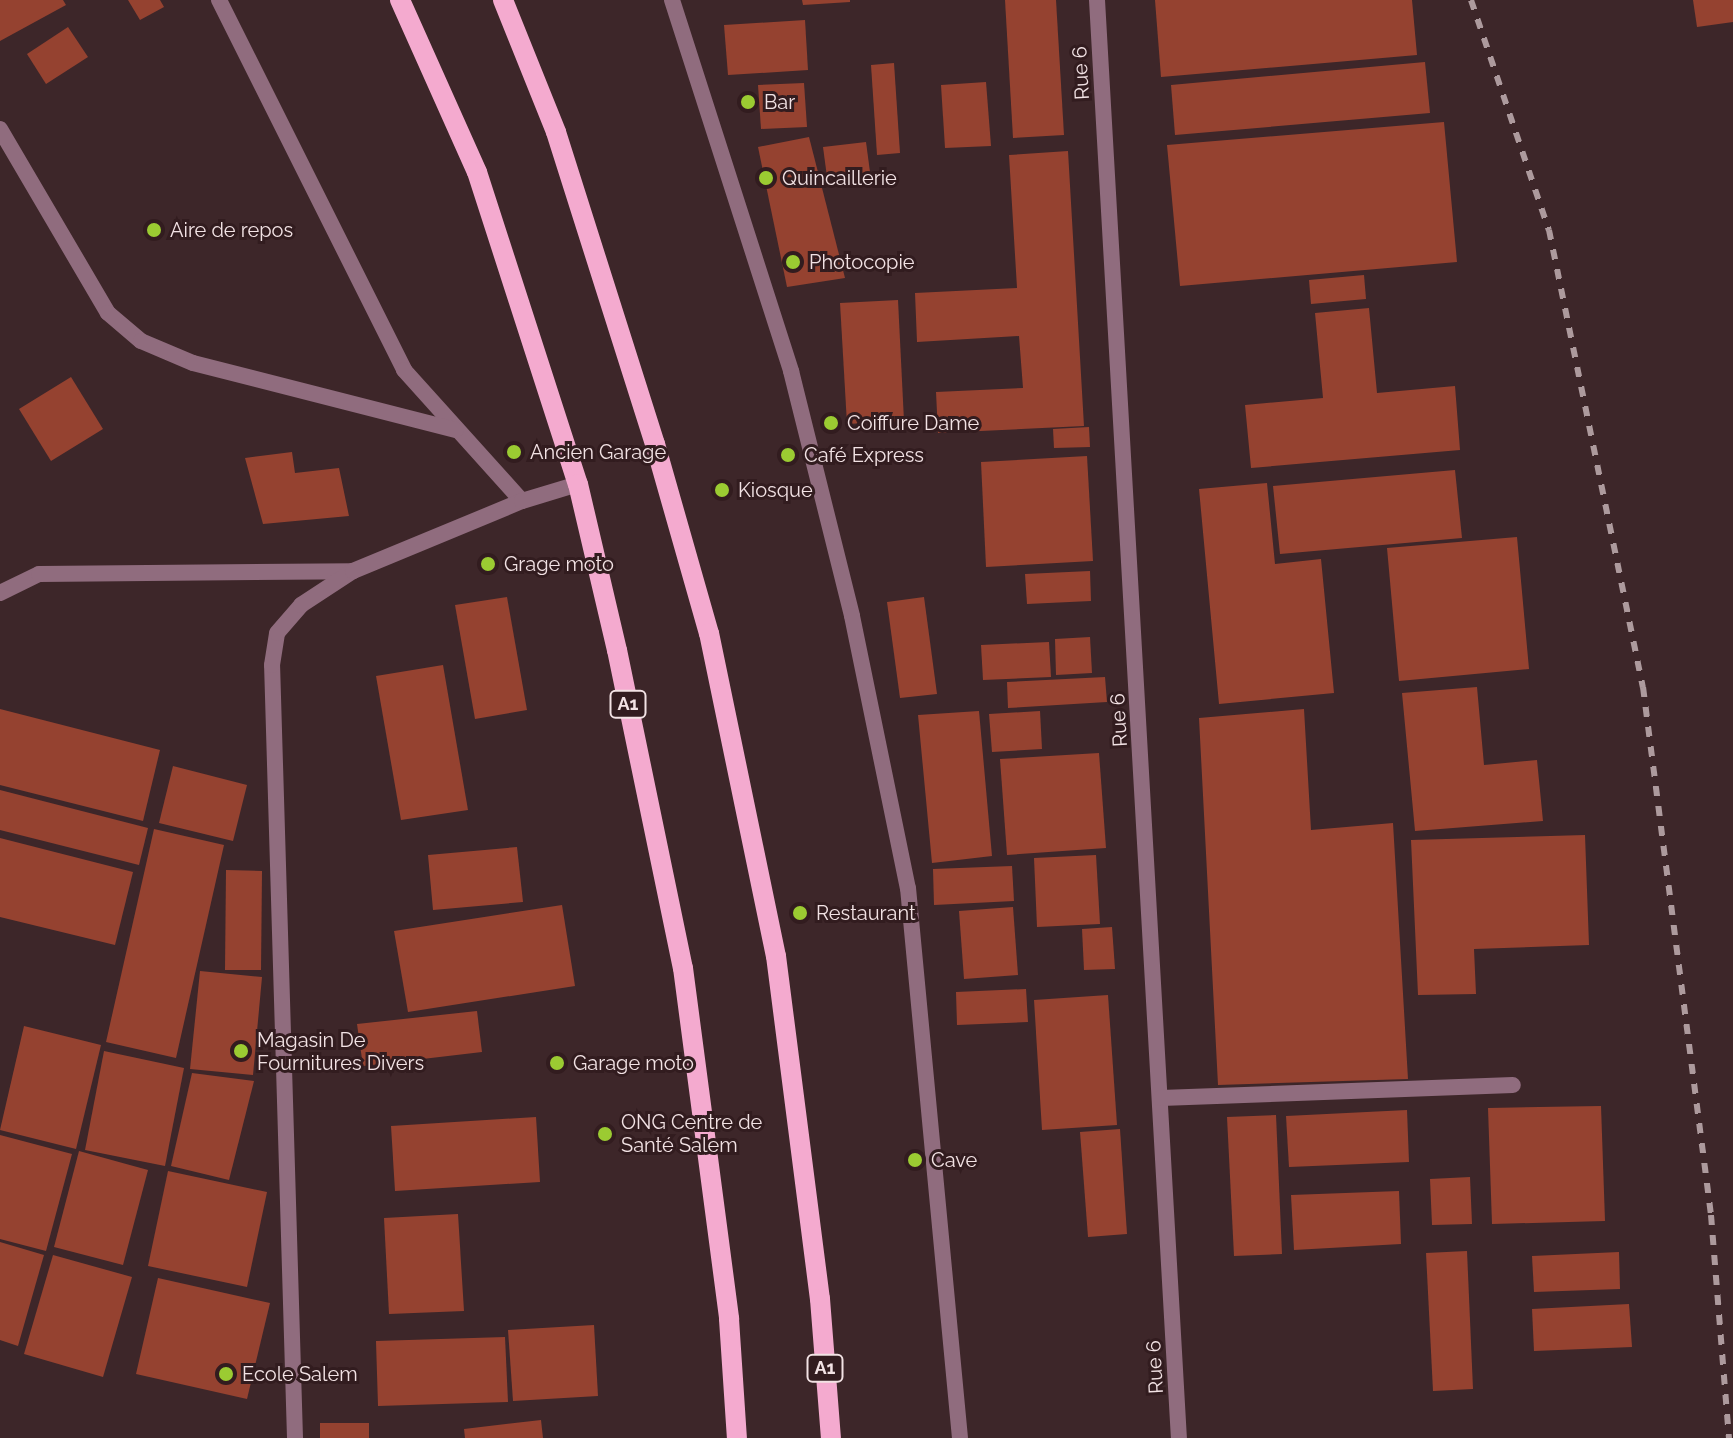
<!DOCTYPE html>
<html>
<head>
<meta charset="utf-8">
<style>
  body { margin:0 }
  #map { position:relative; width:1733px; height:1438px; overflow:hidden; background:#3d2629; font-family:Raleway,sans-serif }
  div>[style] { position:absolute }
  .building>* { inset:0; background:#954230 }
  .service>* { height:16px; margin:-8px; padding:0 8px; transform-origin:8px; border-radius:8px; background:#906c7e }
  .minor>* { height:16px; margin:-8px; padding:0 8px; transform-origin:8px; border-radius:8px; background:#906c7e }
  .primary>* { height:20px; margin:-10px; padding:0 10px; transform-origin:10px; border-radius:10px; background:#f4aacf }
  .rail>* { height:6px; margin-top:-3px; transform-origin:0; background:repeating-linear-gradient(90deg,#ad9a9d 0 10px,transparent 0 20px) }
  .dots>* { width:22px; height:22px; translate:-50% -50%; box-sizing:border-box; border:4px solid #321c1f; border-radius:50% }
  span { translate:-50% -50%; white-space:nowrap; text-align:center; line-height:1.15; -webkit-text-stroke:6px #321c1f; paint-order:stroke }
  .shield-label span { padding:2px 6px; background:#321c1f; border:2px solid; border-radius:6px; -webkit-text-stroke-width:0 }
  .shield-label { font-size:18px; color:#f2e2e4; font-weight:700 }
  .street-label { font-size:20px; color:#f2e2e4 }
  .poi-label { font-size:20px; color:#f2e2e4 }
  .left { translate:0 -50%; text-align:left }
</style>
</head>
<body>
<div id="map">
  <div class="building">
    <div style="clip-path:polygon(0 0,63px 0,66px 5px,0 41px)"></div>
    <div style="clip-path:polygon(128px 0,160px 0,164px 7px,140px 20px)"></div>
    <div style="clip-path:polygon(802px 0,850px 0,850px 2px,803px 5px)"></div>
    <div style="clip-path:polygon(1005px 0,1056px 0,1064px 135px,1013px 138px)"></div>
    <div style="clip-path:polygon(1155px 0,1412px 0,1417px 55px,1161px 77px)"></div>
    <div style="clip-path:polygon(1693px 0,1733px 0,1733px 22px,1697px 27px)"></div>
    <div style="clip-path:polygon(805px 20px,808px 70px,728px 75px,724px 25px)"></div>
    <div style="clip-path:polygon(68px 27px,88px 57px,46px 84px,27px 54px)"></div>
    <div style="clip-path:polygon(1425px 62px,1430px 113px,1175px 135px,1171px 85px)"></div>
    <div style="clip-path:polygon(894px 63px,900px 153px,877px 155px,871px 65px)"></div>
    <div style="clip-path:polygon(986px 82px,991px 146px,945px 148px,941px 85px)"></div>
    <div style="clip-path:polygon(804px 83px,807px 127px,761px 129px,758px 85px)"></div>
    <div style="clip-path:polygon(1444px 122px,1457px 262px,1180px 286px,1167px 145px)"></div>
    <div style="clip-path:polygon(809px 137px,845px 278px,787px 287px,758px 147px)"></div>
    <div style="clip-path:polygon(866px 142px,870px 172px,827px 177px,823px 147px)"></div>
    <div style="clip-path:polygon(1068px 151px,1084px 426px,938px 433px,936px 392px,1023px 388px,1019px 336px,917px 342px,915px 293px,1017px 288px,1009px 155px)"></div>
    <div style="clip-path:polygon(1364px 275px,1366px 299px,1311px 304px,1309px 280px)"></div>
    <div style="clip-path:polygon(898px 300px,904px 421px,847px 424px,840px 303px)"></div>
    <div style="clip-path:polygon(1369px 308px,1377px 393px,1455px 386px,1460px 450px,1251px 468px,1245px 405px,1323px 398px,1315px 313px)"></div>
    <div style="clip-path:polygon(71px 377px,103px 429px,51px 461px,19px 409px)"></div>
    <div style="clip-path:polygon(1089px 427px,1090px 447px,1054px 448px,1053px 429px)"></div>
    <div style="clip-path:polygon(292px 452px,295px 473px,339px 468px,349px 516px,263px 524px,245px 458px)"></div>
    <div style="clip-path:polygon(1087px 456px,1093px 561px,986px 567px,981px 462px)"></div>
    <div style="clip-path:polygon(1455px 470px,1462px 538px,1280px 554px,1273px 486px)"></div>
    <div style="clip-path:polygon(1267px 483px,1275px 564px,1321px 559px,1334px 693px,1219px 704px,1199px 489px)"></div>
    <div style="clip-path:polygon(1517px 537px,1529px 669px,1399px 681px,1387px 548px)"></div>
    <div style="clip-path:polygon(1090px 571px,1091px 601px,1027px 604px,1025px 574px)"></div>
    <div style="clip-path:polygon(507px 597px,527px 710px,475px 719px,455px 605px)"></div>
    <div style="clip-path:polygon(924px 597px,937px 694px,900px 698px,887px 602px)"></div>
    <div style="clip-path:polygon(1090px 637px,1092px 673px,1056px 675px,1055px 639px)"></div>
    <div style="clip-path:polygon(1049px 642px,1051px 677px,983px 680px,981px 645px)"></div>
    <div style="clip-path:polygon(443px 665px,468px 810px,401px 820px,376px 676px)"></div>
    <div style="clip-path:polygon(1105px 677px,1107px 702px,1008px 708px,1007px 682px)"></div>
    <div style="clip-path:polygon(1477px 687px,1484px 765px,1537px 760px,1543px 821px,1415px 831px,1402px 693px)"></div>
    <div style="clip-path:polygon(0 709px,160px 750px,143px 821px,0 785px)"></div>
    <div style="clip-path:polygon(1304px 709px,1311px 830px,1393px 823px,1408px 1079px,1218px 1085px,1199px 718px)"></div>
    <div style="clip-path:polygon(979px 711px,992px 856px,932px 863px,918px 715px)"></div>
    <div style="clip-path:polygon(1040px 711px,1042px 749px,992px 752px,989px 714px)"></div>
    <div style="clip-path:polygon(1099px 753px,1106px 848px,1007px 855px,1000px 759px)"></div>
    <div style="clip-path:polygon(173px 766px,247px 785px,233px 841px,159px 823px)"></div>
    <div style="clip-path:polygon(0 790px,148px 828px,139px 865px,0 830px)"></div>
    <div style="clip-path:polygon(154px 829px,224px 845px,176px 1058px,106px 1042px)"></div>
    <div style="clip-path:polygon(1585px 835px,1589px 945px,1474px 949px,1476px 994px,1418px 995px,1411px 840px)"></div>
    <div style="clip-path:polygon(0 838px,133px 872px,115px 945px,0 917px)"></div>
    <div style="clip-path:polygon(517px 847px,523px 902px,433px 910px,428px 855px)"></div>
    <div style="clip-path:polygon(1096px 855px,1100px 924px,1037px 927px,1034px 858px)"></div>
    <div style="clip-path:polygon(1012px 866px,1014px 901px,934px 905px,933px 869px)"></div>
    <div style="clip-path:polygon(226px 870px,262px 871px,261px 970px,225px 970px)"></div>
    <div style="clip-path:polygon(562px 905px,575px 986px,408px 1012px,394px 931px)"></div>
    <div style="clip-path:polygon(1013px 907px,1018px 975px,964px 979px,959px 911px)"></div>
    <div style="clip-path:polygon(1112px 927px,1115px 969px,1084px 970px,1082px 929px)"></div>
    <div style="clip-path:polygon(200px 971px,262px 977px,253px 1075px,190px 1069px)"></div>
    <div style="clip-path:polygon(1026px 989px,1028px 1022px,957px 1025px,956px 992px)"></div>
    <div style="clip-path:polygon(1108px 995px,1117px 1125px,1042px 1130px,1034px 1000px)"></div>
    <div style="clip-path:polygon(477px 1011px,482px 1052px,363px 1066px,357px 1024px)"></div>
    <div style="clip-path:polygon(24px 1026px,101px 1045px,76px 1149px,0 1130px)"></div>
    <div style="clip-path:polygon(104px 1051px,184px 1068px,165px 1166px,85px 1150px)"></div>
    <div style="clip-path:polygon(192px 1073px,254px 1081px,229px 1180px,171px 1166px)"></div>
    <div style="clip-path:polygon(1601px 1106px,1605px 1221px,1492px 1224px,1488px 1108px)"></div>
    <div style="clip-path:polygon(1407px 1110px,1409px 1162px,1289px 1167px,1286px 1116px)"></div>
    <div style="clip-path:polygon(1276px 1115px,1282px 1254px,1234px 1256px,1227px 1117px)"></div>
    <div style="clip-path:polygon(536px 1117px,540px 1182px,395px 1191px,391px 1126px)"></div>
    <div style="clip-path:polygon(1120px 1129px,1127px 1234px,1088px 1237px,1080px 1132px)"></div>
    <div style="clip-path:polygon(0 1135px,72px 1154px,46px 1251px,0 1239px)"></div>
    <div style="clip-path:polygon(79px 1151px,148px 1170px,123px 1265px,54px 1247px)"></div>
    <div style="clip-path:polygon(168px 1171px,267px 1192px,247px 1287px,148px 1266px)"></div>
    <div style="clip-path:polygon(1470px 1177px,1472px 1224px,1432px 1225px,1430px 1179px)"></div>
    <div style="clip-path:polygon(1399px 1191px,1401px 1244px,1294px 1250px,1291px 1195px)"></div>
    <div style="clip-path:polygon(458px 1214px,464px 1311px,389px 1314px,384px 1218px)"></div>
    <div style="clip-path:polygon(0 1242px,44px 1255px,18px 1346px,0 1340px)"></div>
    <div style="clip-path:polygon(1467px 1251px,1473px 1389px,1433px 1391px,1426px 1253px)"></div>
    <div style="clip-path:polygon(1619px 1252px,1620px 1289px,1534px 1292px,1532px 1256px)"></div>
    <div style="clip-path:polygon(53px 1255px,132px 1277px,103px 1377px,24px 1354px)"></div>
    <div style="clip-path:polygon(158px 1278px,270px 1303px,247px 1399px,136px 1374px)"></div>
    <div style="clip-path:polygon(1629px 1304px,1632px 1347px,1534px 1351px,1532px 1309px)"></div>
    <div style="clip-path:polygon(594px 1325px,598px 1396px,513px 1401px,508px 1330px)"></div>
    <div style="clip-path:polygon(505px 1337px,508px 1402px,378px 1406px,376px 1341px)"></div>
    <div style="clip-path:polygon(541px 1420px,543px 1438px,465px 1438px,464px 1429px)"></div>
    <div style="clip-path:polygon(320px 1423px,369px 1423px,369px 1438px,320px 1438px)"></div>
  </div>
  <div class="service">
    <div style="left:219px;top:0;width:414px;rotate:63.4deg"></div>
    <div style="left:404px;top:370px;width:176px;rotate:48deg"></div>
    <div style="left:0;top:129px;width:213px;rotate:59.6deg"></div>
    <div style="left:108px;top:313px;width:43px;rotate:40.3deg"></div>
    <div style="left:141px;top:341px;width:56px;rotate:22.9deg"></div>
    <div style="left:193px;top:363px;width:271px;rotate:14.3deg"></div>
  </div>
  <div class="minor">
    <div style="left:672px;top:0;width:390px;rotate:72.2deg"></div>
    <div style="left:791px;top:371px;width:252px;rotate:76deg"></div>
    <div style="left:852px;top:616px;width:278px;rotate:78.4deg"></div>
    <div style="left:908px;top:888px;width:552px;rotate:84.6deg"></div>
    <div style="left:1097px;top:0;width:1440px;rotate:86.74deg"></div>
    <div style="left:0;top:593px;width:43px;rotate:-26deg"></div>
    <div style="left:39px;top:574px;width:314px;rotate:-0.5deg"></div>
    <div style="left:1161px;top:1098px;width:352px;rotate:-2.1deg"></div>
    <div style="left:295px;top:1438px;width:773px;rotate:-91.7deg"></div>
    <div style="left:272px;top:665px;width:32px;rotate:-81deg"></div>
    <div style="left:277px;top:633px;width:37px;rotate:-49deg"></div>
    <div style="left:301px;top:605px;width:62px;rotate:-33.2deg"></div>
    <div style="left:353px;top:571px;width:183px;rotate:-22.5deg"></div>
    <div style="left:522px;top:501px;width:59px;rotate:-16.9deg"></div>
  </div>
  <div class="primary">
    <div style="left:400px;top:0;width:188px;rotate:65.9deg"></div>
    <div style="left:477px;top:172px;width:328px;rotate:72.1deg"></div>
    <div style="left:578px;top:484px;width:171px;rotate:76.8deg"></div>
    <div style="left:617px;top:650px;width:325px;rotate:78.3deg"></div>
    <div style="left:683px;top:968px;width:354px;rotate:82.5deg"></div>
    <div style="left:729px;top:1319px;width:119px;rotate:86.2deg"></div>
    <div style="left:503px;top:0;width:142px;rotate:68.1deg"></div>
    <div style="left:556px;top:132px;width:327px;rotate:72.4deg"></div>
    <div style="left:655px;top:444px;width:197px;rotate:74.1deg"></div>
    <div style="left:709px;top:633px;width:330px;rotate:78.3deg"></div>
    <div style="left:776px;top:956px;width:346px;rotate:82.7deg"></div>
    <div style="left:820px;top:1299px;width:139px;rotate:85.5deg"></div>
  </div>
  <div class="rail">
    <div style="left:1471px;top:0;width:243px;rotate:71.3deg"></div>
    <div style="left:1549px;top:230px;width:467px;rotate:78.4deg"></div>
    <div style="left:1643px;top:687px;width:532px;rotate:82.66deg"></div>
    <div style="left:1711px;top:1215px;width:224px;rotate:85.4deg"></div>
  </div>
  <div class="dots">
    <div style="left:748px;top:102px;background:#9bcb32"></div>
    <div style="left:766px;top:178px;background:#9bcb32"></div>
    <div style="left:154px;top:230px;background:#9bcb32"></div>
    <div style="left:793px;top:262px;background:#9bcb32"></div>
    <div style="left:831px;top:423px;background:#9bcb32"></div>
    <div style="left:514px;top:452px;background:#9bcb32"></div>
    <div style="left:788px;top:455px;background:#9bcb32"></div>
    <div style="left:722px;top:490px;background:#9bcb32"></div>
    <div style="left:488px;top:564px;background:#9bcb32"></div>
    <div style="left:800px;top:913px;background:#9bcb32"></div>
    <div style="left:241px;top:1051px;background:#9bcb32"></div>
    <div style="left:557px;top:1063px;background:#9bcb32"></div>
    <div style="left:605px;top:1134px;background:#9bcb32"></div>
    <div style="left:915px;top:1160px;background:#9bcb32"></div>
    <div style="left:226px;top:1374px;background:#9bcb32"></div>
  </div>
  <div class="shield-label">
    <span style="left:628px;top:704px">A1</span>
    <span style="left:825px;top:1368px">A1</span>
  </div>
  <div class="street-label">
    <span style="left:1081px;top:73px;rotate:-93deg">Rue 6</span>
    <span style="left:1119px;top:720px;rotate:-93deg">Rue 6</span>
    <span style="left:1155px;top:1367px;rotate:-93deg">Rue 6</span>
  </div>
  <div class="poi-label">
    <span class="left" style="left:764px;top:102px">Bar</span>
    <span class="left" style="left:782px;top:178px">Quincaillerie</span>
    <span class="left" style="left:170px;top:230px">Aire de repos</span>
    <span class="left" style="left:809px;top:262px">Photocopie</span>
    <span class="left" style="left:847px;top:423px">Coiffure Dame</span>
    <span class="left" style="left:530px;top:452px">Ancien Garage</span>
    <span class="left" style="left:804px;top:455px">Café Express</span>
    <span class="left" style="left:738px;top:490px">Kiosque</span>
    <span class="left" style="left:504px;top:564px">Grage moto</span>
    <span class="left" style="left:816px;top:913px">Restaurant</span>
    <span class="left" style="left:257px;top:1052px">Magasin De<br>Fournitures Divers</span>
    <span class="left" style="left:573px;top:1063px">Garage moto</span>
    <span class="left" style="left:621px;top:1134px">ONG Centre de<br>Santé Salem</span>
    <span class="left" style="left:931px;top:1160px">Cave</span>
    <span class="left" style="left:242px;top:1374px">Ecole Salem</span>
  </div>
</div>
</body>
</html>
